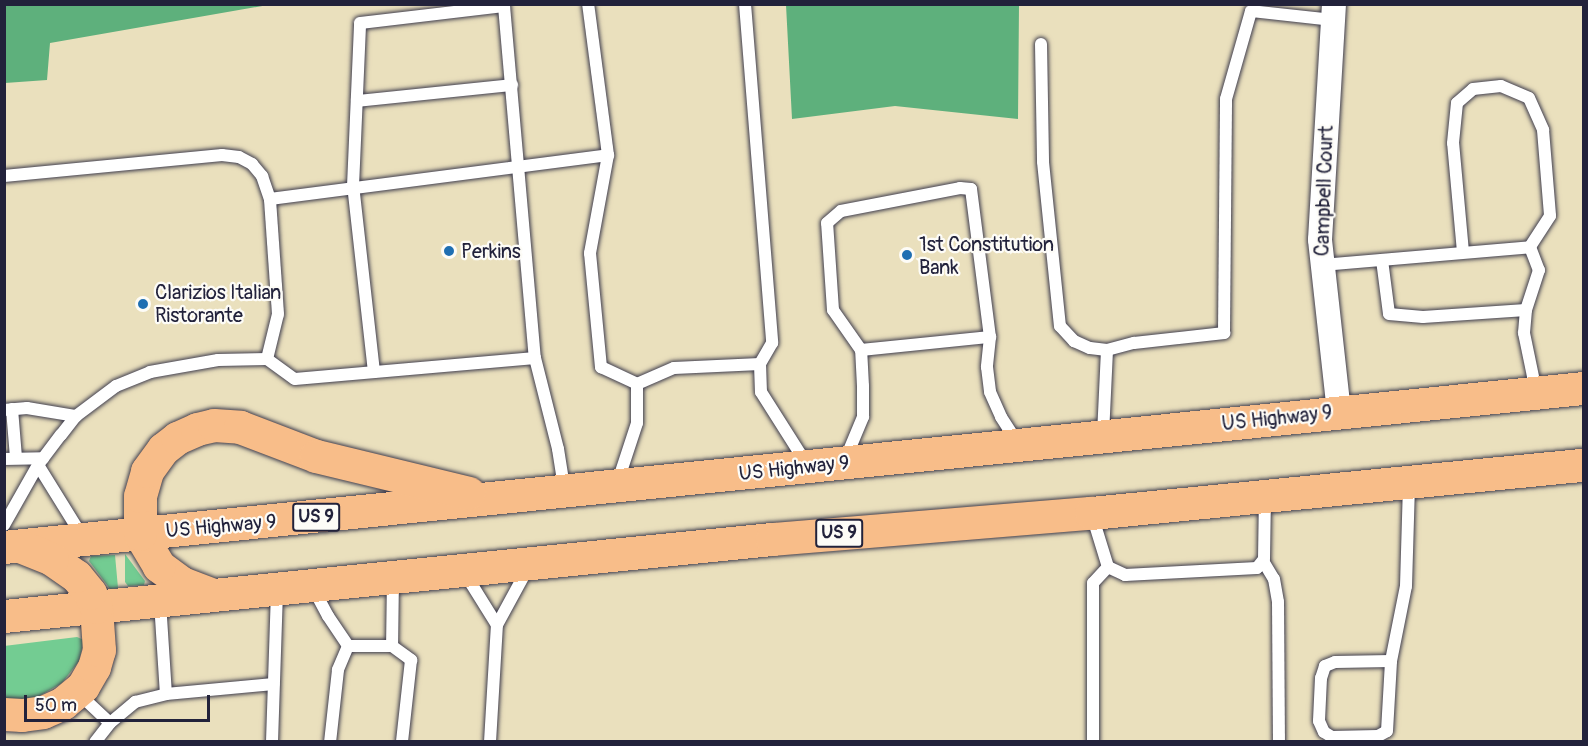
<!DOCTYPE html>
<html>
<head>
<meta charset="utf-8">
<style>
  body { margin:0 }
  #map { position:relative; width:1588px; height:746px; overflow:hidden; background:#eae0bd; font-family:Pangolin,sans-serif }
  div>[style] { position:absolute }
  .green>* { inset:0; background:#73cc92 }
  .forest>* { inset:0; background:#5eb07c }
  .roads { filter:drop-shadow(0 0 2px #403e4e) drop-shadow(0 0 2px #403e4e) }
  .service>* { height:12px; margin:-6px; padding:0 6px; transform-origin:6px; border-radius:6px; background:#fff }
  .minor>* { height:24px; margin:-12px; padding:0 12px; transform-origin:12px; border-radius:12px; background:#fff }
  .trunk>* { height:33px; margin:-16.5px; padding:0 16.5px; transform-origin:16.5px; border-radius:16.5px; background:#f8bd89 }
  .dots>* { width:16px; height:16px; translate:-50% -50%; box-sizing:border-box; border:3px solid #fdfcf7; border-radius:50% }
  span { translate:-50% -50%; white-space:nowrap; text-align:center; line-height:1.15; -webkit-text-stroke:4.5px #fdfcf7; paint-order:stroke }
  .shield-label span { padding:2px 4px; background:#fdfcf7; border:2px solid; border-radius:4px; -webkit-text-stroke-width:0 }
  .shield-label { font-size:18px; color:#22223b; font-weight:700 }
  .street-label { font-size:20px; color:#22223b }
  .poi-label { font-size:20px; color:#22223b }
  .left { translate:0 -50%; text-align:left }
  .frame { position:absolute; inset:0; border:6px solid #22223b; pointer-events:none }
  .scale { position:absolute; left:24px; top:695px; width:186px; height:27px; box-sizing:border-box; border:3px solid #22223b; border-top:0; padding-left:8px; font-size:18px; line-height:21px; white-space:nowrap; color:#22223b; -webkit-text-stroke:4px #fdfcf7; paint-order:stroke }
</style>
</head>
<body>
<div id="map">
  <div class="green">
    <div style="clip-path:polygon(125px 554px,145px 581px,144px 585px,128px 586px,125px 582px)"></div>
    <div style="clip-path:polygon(115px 555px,118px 588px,110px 589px,89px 561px,91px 556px)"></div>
    <div style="clip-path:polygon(77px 637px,84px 640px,79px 661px,62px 683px,34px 699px,5px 700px,4px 646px)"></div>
  </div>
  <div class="forest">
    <div style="clip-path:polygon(5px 4px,268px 4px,268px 5px,50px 43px,47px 80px,5px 83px)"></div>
    <div style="clip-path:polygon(786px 5px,1019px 5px,1018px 119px,895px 106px,792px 119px)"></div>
  </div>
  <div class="roads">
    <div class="service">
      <div style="left:745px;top:4px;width:340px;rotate:85.4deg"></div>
      <div style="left:772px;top:343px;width:24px;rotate:120deg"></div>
      <div style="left:760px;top:364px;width:28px;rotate:88deg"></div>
      <div style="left:761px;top:392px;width:84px;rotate:57.6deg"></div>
      <div style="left:1041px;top:44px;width:118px;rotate:89deg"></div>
      <div style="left:1043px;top:162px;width:165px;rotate:84.1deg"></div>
      <div style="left:1060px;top:326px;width:21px;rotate:47deg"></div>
      <div style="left:1074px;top:341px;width:17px;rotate:24deg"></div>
      <div style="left:1090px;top:348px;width:17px;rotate:7deg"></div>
      <div style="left:357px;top:101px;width:156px;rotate:-5.9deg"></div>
      <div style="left:608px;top:155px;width:100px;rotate:100.4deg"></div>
      <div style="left:590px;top:253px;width:115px;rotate:84.5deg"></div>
      <div style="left:601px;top:367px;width:40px;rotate:25deg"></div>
      <div style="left:637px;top:384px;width:40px;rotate:-23.4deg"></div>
      <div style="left:674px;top:368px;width:86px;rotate:-2.7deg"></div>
      <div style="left:4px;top:176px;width:219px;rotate:-5.5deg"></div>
      <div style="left:222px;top:155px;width:17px;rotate:7deg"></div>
      <div style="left:239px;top:157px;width:15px;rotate:28deg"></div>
      <div style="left:252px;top:164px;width:16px;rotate:50deg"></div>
      <div style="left:262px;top:176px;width:24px;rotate:71deg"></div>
      <div style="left:270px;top:199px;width:341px;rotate:-7.4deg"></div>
      <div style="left:608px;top:155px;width:152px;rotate:-97.5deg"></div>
      <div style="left:1463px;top:252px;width:109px;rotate:-95.2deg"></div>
      <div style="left:1453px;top:143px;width:40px;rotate:-84.3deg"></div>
      <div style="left:1457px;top:103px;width:21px;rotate:-41deg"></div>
      <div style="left:1473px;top:89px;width:28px;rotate:-6deg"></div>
      <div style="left:1501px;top:86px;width:30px;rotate:23deg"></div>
      <div style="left:1529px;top:98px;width:35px;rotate:66deg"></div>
      <div style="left:1543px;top:130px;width:86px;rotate:85.3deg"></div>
      <div style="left:1550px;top:216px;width:37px;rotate:123deg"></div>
      <div style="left:1382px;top:260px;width:54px;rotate:82.6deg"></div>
      <div style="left:1389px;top:314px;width:34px;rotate:5deg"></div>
      <div style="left:1423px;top:317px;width:103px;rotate:-3.9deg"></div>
      <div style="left:1322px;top:265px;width:209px;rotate:-4.9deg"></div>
      <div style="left:1530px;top:247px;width:25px;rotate:69deg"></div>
      <div style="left:1539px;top:270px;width:42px;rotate:108deg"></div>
      <div style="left:1526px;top:310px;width:23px;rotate:95deg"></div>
      <div style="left:1524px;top:333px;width:59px;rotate:78.3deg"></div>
      <div style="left:861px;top:350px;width:130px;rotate:-5.8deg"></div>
      <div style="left:267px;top:359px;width:34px;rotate:36deg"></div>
      <div style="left:295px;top:379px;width:241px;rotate:-5deg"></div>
      <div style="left:535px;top:358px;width:94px;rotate:75.8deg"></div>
      <div style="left:558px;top:449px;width:39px;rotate:81deg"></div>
      <div style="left:374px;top:372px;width:187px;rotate:-96.4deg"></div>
      <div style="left:353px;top:186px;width:163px;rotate:-87.5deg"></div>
      <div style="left:360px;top:23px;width:145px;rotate:-6.7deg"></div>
      <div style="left:504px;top:6px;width:353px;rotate:85deg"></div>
      <div style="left:12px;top:409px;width:49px;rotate:85.3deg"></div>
      <div style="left:4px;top:410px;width:23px;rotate:-5deg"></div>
      <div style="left:27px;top:408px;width:50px;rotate:9.3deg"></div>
      <div style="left:1103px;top:435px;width:85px;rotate:-87.3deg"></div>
      <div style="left:1107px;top:350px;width:28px;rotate:-15deg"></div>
      <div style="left:1134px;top:343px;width:91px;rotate:-6.3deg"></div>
      <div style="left:1224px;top:333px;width:234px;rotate:-89.5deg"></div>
      <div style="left:1226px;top:99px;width:91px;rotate:-74.1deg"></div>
      <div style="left:1251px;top:11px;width:81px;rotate:6.3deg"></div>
      <div style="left:4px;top:459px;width:39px;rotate:-1deg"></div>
      <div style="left:845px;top:460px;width:47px;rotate:-67.3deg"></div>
      <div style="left:863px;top:417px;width:31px;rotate:-90deg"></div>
      <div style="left:863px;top:386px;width:36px;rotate:-93deg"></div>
      <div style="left:861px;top:350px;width:49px;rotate:-125deg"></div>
      <div style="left:833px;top:310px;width:87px;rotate:-93.9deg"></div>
      <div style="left:827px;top:223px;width:18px;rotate:-41deg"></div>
      <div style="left:841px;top:211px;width:121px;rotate:-10.9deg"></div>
      <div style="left:960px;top:188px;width:11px;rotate:5deg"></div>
      <div style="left:971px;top:189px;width:149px;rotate:82.7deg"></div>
      <div style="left:990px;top:337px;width:30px;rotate:96deg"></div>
      <div style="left:987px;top:367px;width:25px;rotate:83deg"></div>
      <div style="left:990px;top:392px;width:27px;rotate:66deg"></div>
      <div style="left:1001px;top:417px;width:30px;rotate:57deg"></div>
      <div style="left:38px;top:465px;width:84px;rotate:58.2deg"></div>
      <div style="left:617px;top:484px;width:64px;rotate:-71.8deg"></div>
      <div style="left:637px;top:423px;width:39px;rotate:-90deg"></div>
      <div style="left:1092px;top:515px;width:54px;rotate:72.9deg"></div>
      <div style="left:1108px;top:567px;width:19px;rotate:25deg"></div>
      <div style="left:1125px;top:575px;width:132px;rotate:-3deg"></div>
      <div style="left:1257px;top:568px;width:11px;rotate:-52deg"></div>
      <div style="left:1264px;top:559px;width:62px;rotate:-89.1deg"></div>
      <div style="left:4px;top:525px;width:69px;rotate:-60.5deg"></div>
      <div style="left:38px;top:465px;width:38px;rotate:-53deg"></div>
      <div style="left:61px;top:435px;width:24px;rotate:-52deg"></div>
      <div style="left:76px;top:416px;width:50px;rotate:-36.9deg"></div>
      <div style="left:116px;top:386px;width:37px;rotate:-22deg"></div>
      <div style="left:150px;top:372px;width:69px;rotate:-10deg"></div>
      <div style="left:218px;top:360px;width:49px;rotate:-1.2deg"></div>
      <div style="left:267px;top:359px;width:46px;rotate:-76.3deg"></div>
      <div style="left:278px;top:314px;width:115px;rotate:-94deg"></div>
      <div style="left:1263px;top:561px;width:21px;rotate:59deg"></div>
      <div style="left:1274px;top:579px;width:23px;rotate:80deg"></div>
      <div style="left:1278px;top:602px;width:140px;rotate:89.6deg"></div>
      <div style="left:464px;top:572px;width:62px;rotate:58.1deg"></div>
      <div style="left:393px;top:578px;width:68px;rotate:90.8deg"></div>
      <div style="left:392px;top:646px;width:24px;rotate:36deg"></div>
      <div style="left:411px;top:660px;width:82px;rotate:96.3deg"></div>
      <div style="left:312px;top:586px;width:34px;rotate:62deg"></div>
      <div style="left:328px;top:616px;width:36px;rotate:56deg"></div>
      <div style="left:348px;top:646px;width:26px;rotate:113deg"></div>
      <div style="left:338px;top:670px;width:72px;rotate:96.3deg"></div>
      <div style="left:160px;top:602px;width:92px;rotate:86.3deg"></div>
      <div style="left:166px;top:694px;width:108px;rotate:-5.3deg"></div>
      <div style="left:348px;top:646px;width:44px"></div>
      <div style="left:1391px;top:661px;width:56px;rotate:179deg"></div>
      <div style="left:1335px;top:662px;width:11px;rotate:158deg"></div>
      <div style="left:1325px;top:666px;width:13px;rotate:108deg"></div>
      <div style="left:1321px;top:678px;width:43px;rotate:92.7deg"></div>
      <div style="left:1319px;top:721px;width:12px;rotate:66deg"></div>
      <div style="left:1324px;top:732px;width:9px;rotate:32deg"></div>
      <div style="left:1332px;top:737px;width:46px;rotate:-1.2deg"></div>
      <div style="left:1378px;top:736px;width:10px;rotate:-29deg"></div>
      <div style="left:1387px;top:731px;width:70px;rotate:-86.7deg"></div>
      <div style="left:1391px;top:661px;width:76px;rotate:-78.7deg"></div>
      <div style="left:1406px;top:586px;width:103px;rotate:-88.3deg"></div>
      <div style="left:77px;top:692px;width:45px;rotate:43.2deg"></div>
      <div style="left:110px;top:723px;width:24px;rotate:128deg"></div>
      <div style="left:110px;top:723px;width:33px;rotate:-40deg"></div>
      <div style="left:135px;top:702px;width:32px;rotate:-14deg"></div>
      <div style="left:272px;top:742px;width:152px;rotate:-88.1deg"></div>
      <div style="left:490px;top:742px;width:117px;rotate:-86.6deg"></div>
      <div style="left:497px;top:625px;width:65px;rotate:-61.5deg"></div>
      <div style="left:1093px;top:742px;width:159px;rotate:-90deg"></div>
      <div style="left:1093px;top:583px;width:22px;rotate:-47deg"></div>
    </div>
    <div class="minor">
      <div style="left:1334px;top:4px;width:236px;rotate:93.4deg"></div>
      <div style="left:1320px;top:240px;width:173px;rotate:83.7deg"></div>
    </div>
    <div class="trunk">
      <div style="left:4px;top:547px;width:1588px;rotate:-5.75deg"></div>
      <div style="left:213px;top:595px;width:33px;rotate:-159deg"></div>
      <div style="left:182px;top:583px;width:29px;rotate:-144deg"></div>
      <div style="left:159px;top:566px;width:37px;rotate:-121deg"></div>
      <div style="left:140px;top:534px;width:38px;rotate:-90deg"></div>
      <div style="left:140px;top:496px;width:26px;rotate:-74deg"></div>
      <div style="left:147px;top:471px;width:27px;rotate:-54deg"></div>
      <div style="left:163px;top:449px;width:18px;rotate:-38deg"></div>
      <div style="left:177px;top:438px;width:22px;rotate:-24deg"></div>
      <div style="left:197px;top:429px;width:17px;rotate:-13deg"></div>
      <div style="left:214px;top:425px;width:26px;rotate:4deg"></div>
      <div style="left:240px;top:427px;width:81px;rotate:20.9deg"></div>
      <div style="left:316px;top:456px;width:157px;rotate:13.6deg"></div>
      <div style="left:4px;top:616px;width:772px;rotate:-5.73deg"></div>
      <div style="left:772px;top:539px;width:320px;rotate:-4.7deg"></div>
      <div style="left:1091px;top:513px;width:495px;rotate:-5.6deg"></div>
      <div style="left:4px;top:714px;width:18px;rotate:3deg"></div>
      <div style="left:22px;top:715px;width:21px;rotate:-8deg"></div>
      <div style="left:43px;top:712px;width:22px;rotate:-24deg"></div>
      <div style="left:63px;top:703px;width:26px;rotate:-40deg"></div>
      <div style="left:83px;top:686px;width:22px;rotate:-60deg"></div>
      <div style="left:94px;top:667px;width:18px;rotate:-74deg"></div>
      <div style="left:99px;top:650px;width:43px;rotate:-94deg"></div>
      <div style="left:96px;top:607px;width:15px;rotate:-113deg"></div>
      <div style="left:90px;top:593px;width:22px;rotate:-129deg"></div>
      <div style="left:76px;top:576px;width:29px;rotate:-145deg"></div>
      <div style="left:52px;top:559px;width:35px;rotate:-158deg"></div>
    </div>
  </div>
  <div class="dots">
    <div style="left:449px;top:251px;background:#1f6fb2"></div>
    <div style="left:907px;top:255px;background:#1f6fb2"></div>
    <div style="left:143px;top:304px;background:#1f6fb2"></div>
  </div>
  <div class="shield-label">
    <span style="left:316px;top:517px">US 9</span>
    <span style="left:839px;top:533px">US 9</span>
  </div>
  <div class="street-label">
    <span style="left:1324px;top:191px;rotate:-88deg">Campbell Court</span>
    <span style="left:1277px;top:418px;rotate:-6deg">US Highway 9</span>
    <span style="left:794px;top:468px;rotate:-6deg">US Highway 9</span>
    <span style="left:221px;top:526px;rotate:-5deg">US Highway 9</span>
  </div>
  <div class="poi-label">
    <span class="left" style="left:919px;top:256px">1st Constitution<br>Bank</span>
    <span class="left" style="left:461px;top:251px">Perkins</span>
    <span class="left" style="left:155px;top:304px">Clarizios Italian<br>Ristorante</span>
  </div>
  <div class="frame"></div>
  <div class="scale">50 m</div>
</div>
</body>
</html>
